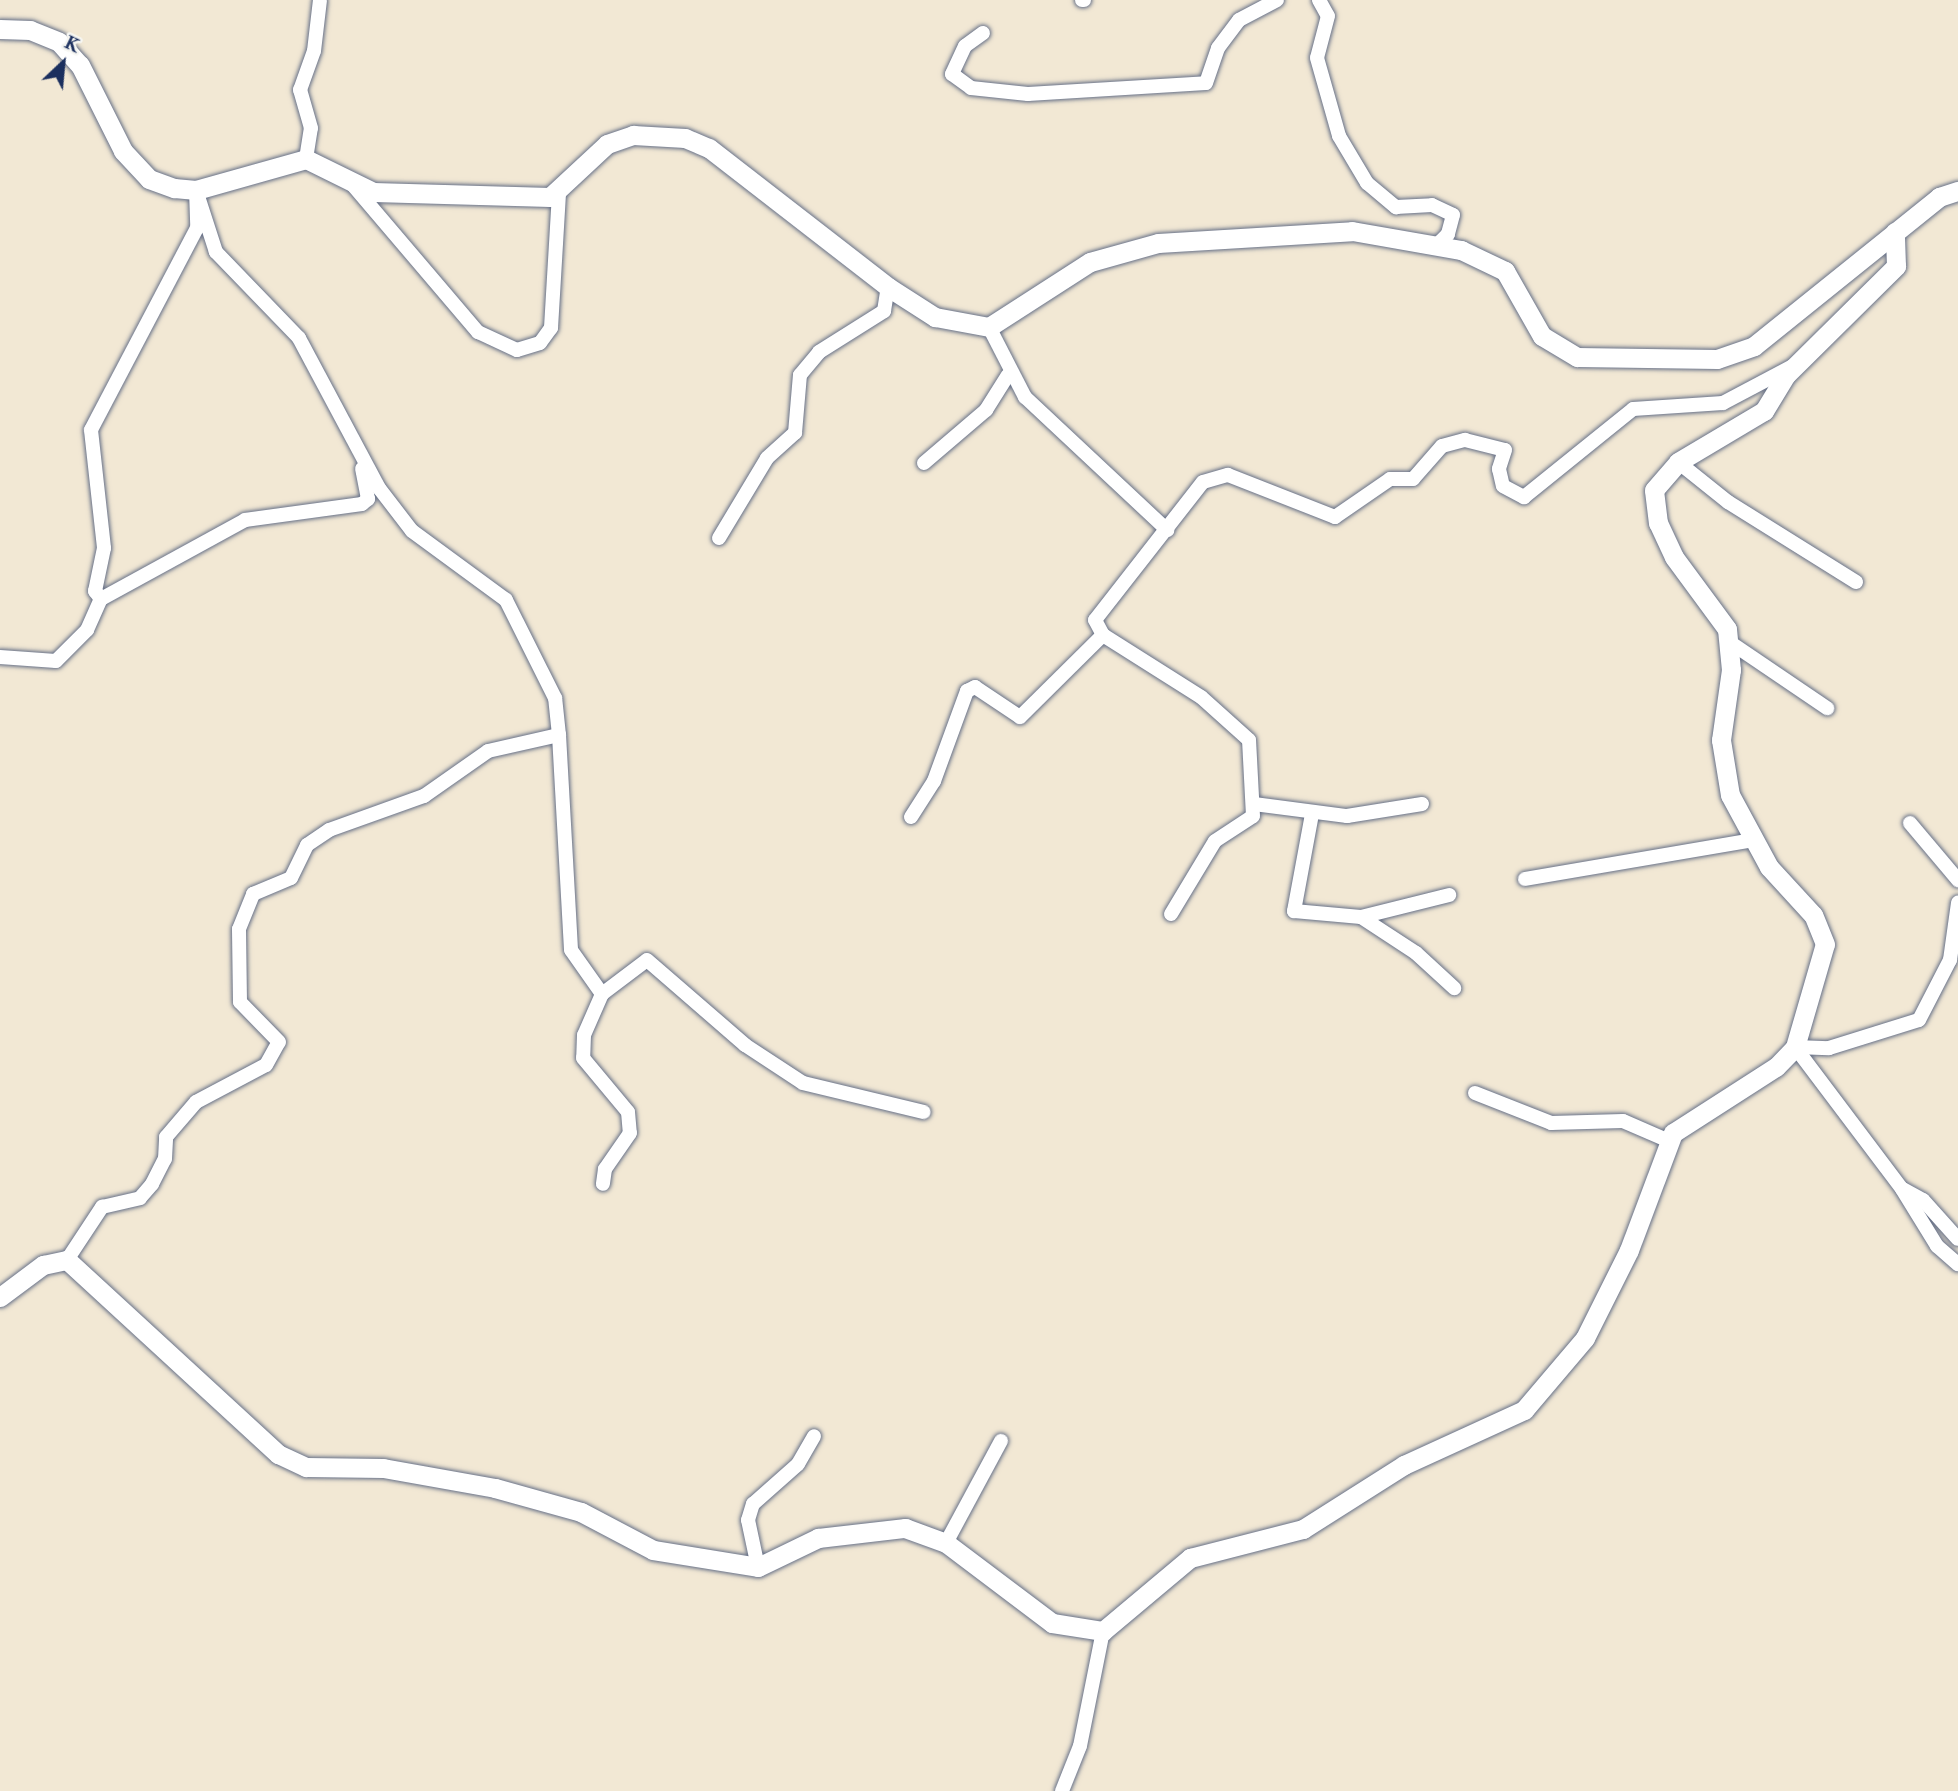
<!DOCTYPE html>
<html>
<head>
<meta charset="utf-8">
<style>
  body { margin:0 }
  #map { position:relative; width:1958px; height:1791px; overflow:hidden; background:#f2e8d4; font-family:"IM FELL French Canon",serif }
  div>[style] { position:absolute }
  .roads { filter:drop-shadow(0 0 2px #667087) drop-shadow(0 0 2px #667087) }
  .street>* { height:14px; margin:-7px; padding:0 7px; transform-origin:7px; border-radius:7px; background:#fff }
  .secondary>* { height:19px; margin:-9.5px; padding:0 9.5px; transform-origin:9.5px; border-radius:9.5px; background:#fff }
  span { translate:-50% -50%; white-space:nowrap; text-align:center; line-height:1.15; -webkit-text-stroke:5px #f6f6f2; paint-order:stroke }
  .north { position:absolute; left:28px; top:28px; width:70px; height:70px; -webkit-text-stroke:5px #f6f6f2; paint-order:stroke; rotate:26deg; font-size:19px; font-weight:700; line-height:28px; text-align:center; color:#1b2f5e }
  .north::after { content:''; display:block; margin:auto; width:24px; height:32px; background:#1b2f5e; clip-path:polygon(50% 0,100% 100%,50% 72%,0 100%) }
</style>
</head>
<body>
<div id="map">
  <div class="roads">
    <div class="street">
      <div style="left:1082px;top:0;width:2px"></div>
      <div style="left:1319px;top:0;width:18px;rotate:61deg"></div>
      <div style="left:1328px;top:16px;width:43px;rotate:104.7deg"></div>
      <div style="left:1317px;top:58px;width:81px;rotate:74.2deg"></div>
      <div style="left:1339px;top:136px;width:55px;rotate:59.2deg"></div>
      <div style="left:1367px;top:183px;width:38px;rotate:40deg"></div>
      <div style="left:1396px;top:207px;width:36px;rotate:-3deg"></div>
      <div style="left:1432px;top:205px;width:23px;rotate:25deg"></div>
      <div style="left:1453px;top:215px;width:20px;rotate:105deg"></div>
      <div style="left:1448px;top:234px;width:17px;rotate:135deg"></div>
      <div style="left:983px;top:33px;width:22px;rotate:144deg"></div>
      <div style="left:965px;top:46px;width:31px;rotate:115deg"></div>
      <div style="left:952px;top:74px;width:24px;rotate:36deg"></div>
      <div style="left:971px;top:88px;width:57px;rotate:6deg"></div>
      <div style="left:1028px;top:94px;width:178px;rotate:-3.5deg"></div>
      <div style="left:1206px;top:83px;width:37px;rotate:-71deg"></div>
      <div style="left:1218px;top:48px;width:35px;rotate:-53deg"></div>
      <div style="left:1239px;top:20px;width:43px;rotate:-27.8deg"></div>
      <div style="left:306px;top:159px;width:31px;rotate:-81deg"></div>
      <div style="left:311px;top:128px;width:40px;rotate:-106deg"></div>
      <div style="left:300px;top:90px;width:41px;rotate:-70.3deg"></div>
      <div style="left:314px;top:51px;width:51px;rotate:-83.3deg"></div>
      <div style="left:351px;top:183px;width:196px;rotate:49.6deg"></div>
      <div style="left:478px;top:332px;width:43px;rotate:24.8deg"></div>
      <div style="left:517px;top:350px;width:24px;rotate:-17deg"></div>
      <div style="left:540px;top:343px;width:19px;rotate:-54deg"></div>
      <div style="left:551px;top:328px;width:135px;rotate:-86.6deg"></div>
      <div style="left:989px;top:327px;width:79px;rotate:62.8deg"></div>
      <div style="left:1025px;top:397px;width:195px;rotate:43.1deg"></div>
      <div style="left:1678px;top:462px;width:64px;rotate:38.7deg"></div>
      <div style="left:1728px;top:502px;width:151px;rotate:32deg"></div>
      <div style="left:924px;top:463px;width:82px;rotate:-40.5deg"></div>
      <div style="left:986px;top:410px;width:41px;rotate:-57.8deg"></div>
      <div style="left:719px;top:538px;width:93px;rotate:-59deg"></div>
      <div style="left:767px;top:458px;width:38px;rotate:-42deg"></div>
      <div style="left:795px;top:433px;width:58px;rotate:-85.1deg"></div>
      <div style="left:800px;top:375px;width:30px;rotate:-50deg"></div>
      <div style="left:819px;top:352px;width:77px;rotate:-32.2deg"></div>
      <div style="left:884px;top:311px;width:24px;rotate:-81deg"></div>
      <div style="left:1728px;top:641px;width:120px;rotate:34.1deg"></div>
      <div style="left:0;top:657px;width:56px;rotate:4.1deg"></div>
      <div style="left:56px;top:661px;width:44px;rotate:-45deg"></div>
      <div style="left:87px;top:630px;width:34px;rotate:-66deg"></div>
      <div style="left:101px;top:599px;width:164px;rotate:-28.7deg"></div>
      <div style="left:245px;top:520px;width:118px;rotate:-7.8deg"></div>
      <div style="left:362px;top:504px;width:8px;rotate:-40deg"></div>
      <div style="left:368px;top:499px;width:31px;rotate:-101deg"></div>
      <div style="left:559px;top:735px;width:215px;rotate:86.8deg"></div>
      <div style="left:571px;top:950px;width:54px;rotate:54.8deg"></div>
      <div style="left:602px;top:994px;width:56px;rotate:-37.1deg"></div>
      <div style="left:647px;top:960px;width:130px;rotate:40.9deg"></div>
      <div style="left:745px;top:1045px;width:69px;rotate:33.2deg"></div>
      <div style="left:803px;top:1083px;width:124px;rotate:13.5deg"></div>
      <div style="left:1254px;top:804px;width:94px;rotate:7.4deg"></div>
      <div style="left:1347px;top:816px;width:76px;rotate:-9.1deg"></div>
      <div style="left:1312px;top:814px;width:99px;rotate:100.5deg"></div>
      <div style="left:1294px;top:911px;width:67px;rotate:5.1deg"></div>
      <div style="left:1361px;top:917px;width:91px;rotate:-14deg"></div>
      <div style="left:911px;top:817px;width:43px;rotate:-57.4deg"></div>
      <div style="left:934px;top:781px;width:96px;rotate:-69.9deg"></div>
      <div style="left:967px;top:691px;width:9px;rotate:-27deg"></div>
      <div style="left:975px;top:687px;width:54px;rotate:33.7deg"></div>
      <div style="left:1020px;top:717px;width:117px;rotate:-44.7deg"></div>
      <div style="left:1910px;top:823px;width:75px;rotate:49.9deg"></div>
      <div style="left:1525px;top:879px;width:232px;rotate:-9.7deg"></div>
      <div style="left:1171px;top:914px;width:85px;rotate:-58.9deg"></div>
      <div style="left:1215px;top:841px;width:45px;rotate:-33.3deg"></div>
      <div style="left:1253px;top:816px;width:76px;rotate:-93deg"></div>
      <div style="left:1249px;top:740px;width:64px;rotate:-138.1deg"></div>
      <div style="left:1201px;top:697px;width:116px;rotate:-147.7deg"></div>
      <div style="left:1103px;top:635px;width:17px;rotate:-118deg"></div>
      <div style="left:1095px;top:620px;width:175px;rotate:-52deg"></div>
      <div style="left:1203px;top:482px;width:26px;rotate:-16deg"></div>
      <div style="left:1228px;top:475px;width:115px;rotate:21.4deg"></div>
      <div style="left:1335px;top:517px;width:67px;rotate:-34.6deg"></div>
      <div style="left:1390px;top:479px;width:23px"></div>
      <div style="left:1413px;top:479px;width:44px;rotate:-48.7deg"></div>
      <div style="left:1442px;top:446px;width:24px;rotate:-15deg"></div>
      <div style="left:1465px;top:440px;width:41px;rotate:14deg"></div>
      <div style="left:1505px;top:450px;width:20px;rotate:108deg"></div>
      <div style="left:1499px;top:469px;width:17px;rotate:77deg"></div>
      <div style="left:1503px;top:486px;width:24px;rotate:28deg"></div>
      <div style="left:1524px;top:497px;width:140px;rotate:-38.9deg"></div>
      <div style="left:1633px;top:409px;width:90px;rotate:-3.8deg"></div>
      <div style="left:1723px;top:403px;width:79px;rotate:-27.9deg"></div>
      <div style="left:1361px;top:917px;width:66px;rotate:33.2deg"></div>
      <div style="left:1416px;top:953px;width:52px;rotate:42.6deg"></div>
      <div style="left:602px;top:994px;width:45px;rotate:113.7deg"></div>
      <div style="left:584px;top:1035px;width:23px;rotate:92deg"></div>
      <div style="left:583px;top:1058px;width:70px;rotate:50.2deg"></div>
      <div style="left:628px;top:1112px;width:21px;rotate:85deg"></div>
      <div style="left:630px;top:1133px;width:44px;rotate:124.8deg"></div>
      <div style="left:605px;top:1169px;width:15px;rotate:98deg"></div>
      <div style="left:1795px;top:1047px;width:178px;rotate:53deg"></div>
      <div style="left:1902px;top:1189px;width:67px;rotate:58.4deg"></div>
      <div style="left:1937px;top:1246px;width:28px;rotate:41deg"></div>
      <div style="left:1795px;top:1047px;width:34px;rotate:2deg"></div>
      <div style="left:1829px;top:1048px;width:94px;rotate:-17.3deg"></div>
      <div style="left:1919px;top:1020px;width:68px;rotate:-62.7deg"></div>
      <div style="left:1950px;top:960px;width:58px;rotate:-82deg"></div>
      <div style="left:1475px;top:1093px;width:82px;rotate:21.5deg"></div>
      <div style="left:1551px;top:1123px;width:72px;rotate:-1.6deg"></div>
      <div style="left:1623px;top:1121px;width:50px;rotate:23.5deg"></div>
      <div style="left:1903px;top:1189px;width:23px;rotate:29deg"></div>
      <div style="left:1923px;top:1200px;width:52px;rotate:48.1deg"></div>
      <div style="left:67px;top:1260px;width:64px;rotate:-56.6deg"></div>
      <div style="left:102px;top:1207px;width:39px;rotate:-13deg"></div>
      <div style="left:140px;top:1198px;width:18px;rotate:-49deg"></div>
      <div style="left:152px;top:1184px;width:28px;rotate:-63deg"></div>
      <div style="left:165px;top:1159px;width:22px;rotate:-87deg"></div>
      <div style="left:166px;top:1137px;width:46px;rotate:-49.4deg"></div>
      <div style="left:196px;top:1102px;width:79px;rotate:-27.9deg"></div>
      <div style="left:266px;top:1065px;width:26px;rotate:-61deg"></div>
      <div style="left:279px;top:1042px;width:56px;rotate:-134.3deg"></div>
      <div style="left:240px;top:1002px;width:73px;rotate:-90.8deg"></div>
      <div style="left:239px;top:929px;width:38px;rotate:-68deg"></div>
      <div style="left:253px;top:894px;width:41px;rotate:-22.8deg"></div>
      <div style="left:291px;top:878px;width:37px;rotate:-64deg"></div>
      <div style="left:307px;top:845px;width:27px;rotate:-34deg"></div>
      <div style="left:329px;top:830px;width:101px;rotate:-19.7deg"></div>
      <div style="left:424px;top:796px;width:78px;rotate:-35.1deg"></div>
      <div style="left:488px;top:751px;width:73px;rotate:-12.7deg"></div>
      <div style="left:559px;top:735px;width:37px;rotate:-96deg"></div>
      <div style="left:555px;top:698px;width:110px;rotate:-116.6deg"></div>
      <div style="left:506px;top:600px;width:117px;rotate:-143.7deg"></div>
      <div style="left:412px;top:531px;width:54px;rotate:-127.5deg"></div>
      <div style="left:379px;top:488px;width:170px;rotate:-118.1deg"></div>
      <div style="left:299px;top:338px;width:120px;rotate:-134deg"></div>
      <div style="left:216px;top:252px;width:65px;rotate:-107.9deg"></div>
      <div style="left:196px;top:190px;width:38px;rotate:88deg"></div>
      <div style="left:197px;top:228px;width:228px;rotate:117.7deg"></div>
      <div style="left:91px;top:430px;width:119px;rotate:83.7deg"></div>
      <div style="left:104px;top:548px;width:44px;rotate:101.8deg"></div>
      <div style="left:95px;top:591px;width:10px;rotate:53deg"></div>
      <div style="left:946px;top:1543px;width:116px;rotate:-61.7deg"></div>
      <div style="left:758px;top:1567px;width:48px;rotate:-102deg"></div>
      <div style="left:748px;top:1520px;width:17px;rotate:-73deg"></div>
      <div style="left:753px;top:1504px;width:60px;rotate:-41.6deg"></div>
      <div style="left:798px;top:1464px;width:32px;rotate:-60deg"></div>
      <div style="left:1062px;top:1791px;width:48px;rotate:-68.2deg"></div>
      <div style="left:1080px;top:1746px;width:117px;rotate:-78.7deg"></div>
    </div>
    <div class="secondary">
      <div style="left:0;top:29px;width:30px;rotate:2deg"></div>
      <div style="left:30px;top:30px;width:31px;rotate:22deg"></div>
      <div style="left:59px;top:42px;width:31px;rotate:48deg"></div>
      <div style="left:80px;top:65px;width:96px;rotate:63.4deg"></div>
      <div style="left:123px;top:151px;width:38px;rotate:47deg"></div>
      <div style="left:149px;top:179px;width:27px;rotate:20deg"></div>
      <div style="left:174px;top:188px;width:22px;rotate:5deg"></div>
      <div style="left:196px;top:190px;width:114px;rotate:-15.7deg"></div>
      <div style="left:306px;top:159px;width:75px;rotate:26.2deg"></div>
      <div style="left:373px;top:192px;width:177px;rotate:1.6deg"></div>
      <div style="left:550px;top:197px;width:78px;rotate:-42.9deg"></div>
      <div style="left:607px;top:144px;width:28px;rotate:-19deg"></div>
      <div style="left:633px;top:135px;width:52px;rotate:3.3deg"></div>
      <div style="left:685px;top:138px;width:26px;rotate:23deg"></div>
      <div style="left:709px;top:148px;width:227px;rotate:37.8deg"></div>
      <div style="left:888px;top:287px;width:56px;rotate:32.6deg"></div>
      <div style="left:935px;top:317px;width:55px;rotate:10.5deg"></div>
      <div style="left:989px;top:327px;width:120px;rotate:-32.8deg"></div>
      <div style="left:1090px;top:262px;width:71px;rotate:-15.6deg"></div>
      <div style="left:1158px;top:243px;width:194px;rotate:-3.5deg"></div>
      <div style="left:1352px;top:231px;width:111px;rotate:9.9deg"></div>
      <div style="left:1461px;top:250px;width:49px;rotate:25.5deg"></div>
      <div style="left:1505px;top:271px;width:75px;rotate:60.4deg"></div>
      <div style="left:1542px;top:336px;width:41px;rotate:31deg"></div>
      <div style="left:1577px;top:357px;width:140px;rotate:0.8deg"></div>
      <div style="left:1717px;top:359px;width:39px;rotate:-19deg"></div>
      <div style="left:1754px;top:346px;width:238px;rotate:-38.8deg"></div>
      <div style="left:1939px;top:197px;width:20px;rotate:-18deg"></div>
      <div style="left:0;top:1297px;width:54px;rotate:-36.7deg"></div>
      <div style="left:43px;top:1265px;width:25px;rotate:-12deg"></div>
      <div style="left:67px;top:1260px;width:287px;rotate:42.6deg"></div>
      <div style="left:278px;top:1454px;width:31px;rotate:25deg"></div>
      <div style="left:306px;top:1467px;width:77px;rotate:0.7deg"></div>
      <div style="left:383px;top:1468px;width:114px;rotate:10.1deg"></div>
      <div style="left:495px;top:1488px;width:89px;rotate:15.6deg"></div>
      <div style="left:581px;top:1512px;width:81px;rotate:27.8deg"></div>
      <div style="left:653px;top:1550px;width:106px;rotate:9.2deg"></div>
      <div style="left:758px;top:1567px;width:67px;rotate:-25.8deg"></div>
      <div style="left:818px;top:1538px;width:88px;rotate:-6.6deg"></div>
      <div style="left:905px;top:1528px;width:44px;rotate:20.1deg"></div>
      <div style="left:946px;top:1543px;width:133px;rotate:37deg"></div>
      <div style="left:1052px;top:1623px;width:52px;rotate:8.9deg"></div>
      <div style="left:1103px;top:1631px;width:114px;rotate:-40deg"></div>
      <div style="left:1190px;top:1558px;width:117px;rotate:-14.4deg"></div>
      <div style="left:1303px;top:1529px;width:120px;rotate:-32.4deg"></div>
      <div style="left:1404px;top:1465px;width:132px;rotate:-24.6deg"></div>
      <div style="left:1524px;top:1410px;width:94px;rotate:-49.7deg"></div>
      <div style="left:1585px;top:1338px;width:98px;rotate:-63.4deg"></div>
      <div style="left:1629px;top:1250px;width:125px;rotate:-69.4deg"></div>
      <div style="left:1673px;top:1133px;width:122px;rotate:-32.7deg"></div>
      <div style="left:1776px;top:1067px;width:28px;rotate:-46deg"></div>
      <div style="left:1795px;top:1047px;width:107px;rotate:-73.8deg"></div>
      <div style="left:1825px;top:944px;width:31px;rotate:-112deg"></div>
      <div style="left:1813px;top:915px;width:65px;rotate:-132.5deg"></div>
      <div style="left:1769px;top:867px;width:82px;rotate:-118.4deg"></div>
      <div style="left:1730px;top:795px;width:56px;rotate:-99.3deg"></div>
      <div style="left:1721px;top:740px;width:71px;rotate:-81.9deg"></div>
      <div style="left:1731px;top:670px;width:41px;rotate:-95.6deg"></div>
      <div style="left:1727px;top:629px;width:89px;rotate:-126.4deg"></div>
      <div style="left:1674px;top:557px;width:38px;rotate:-115deg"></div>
      <div style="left:1658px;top:523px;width:33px;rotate:-97deg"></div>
      <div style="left:1654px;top:490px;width:37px;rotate:-49deg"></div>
      <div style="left:1678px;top:462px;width:100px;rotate:-30.7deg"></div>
      <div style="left:1764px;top:411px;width:42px;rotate:-58.6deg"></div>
      <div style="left:1786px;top:375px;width:155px;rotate:-44.7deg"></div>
      <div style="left:1896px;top:266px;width:34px;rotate:-92deg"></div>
    </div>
  </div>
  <div class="north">K</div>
</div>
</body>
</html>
